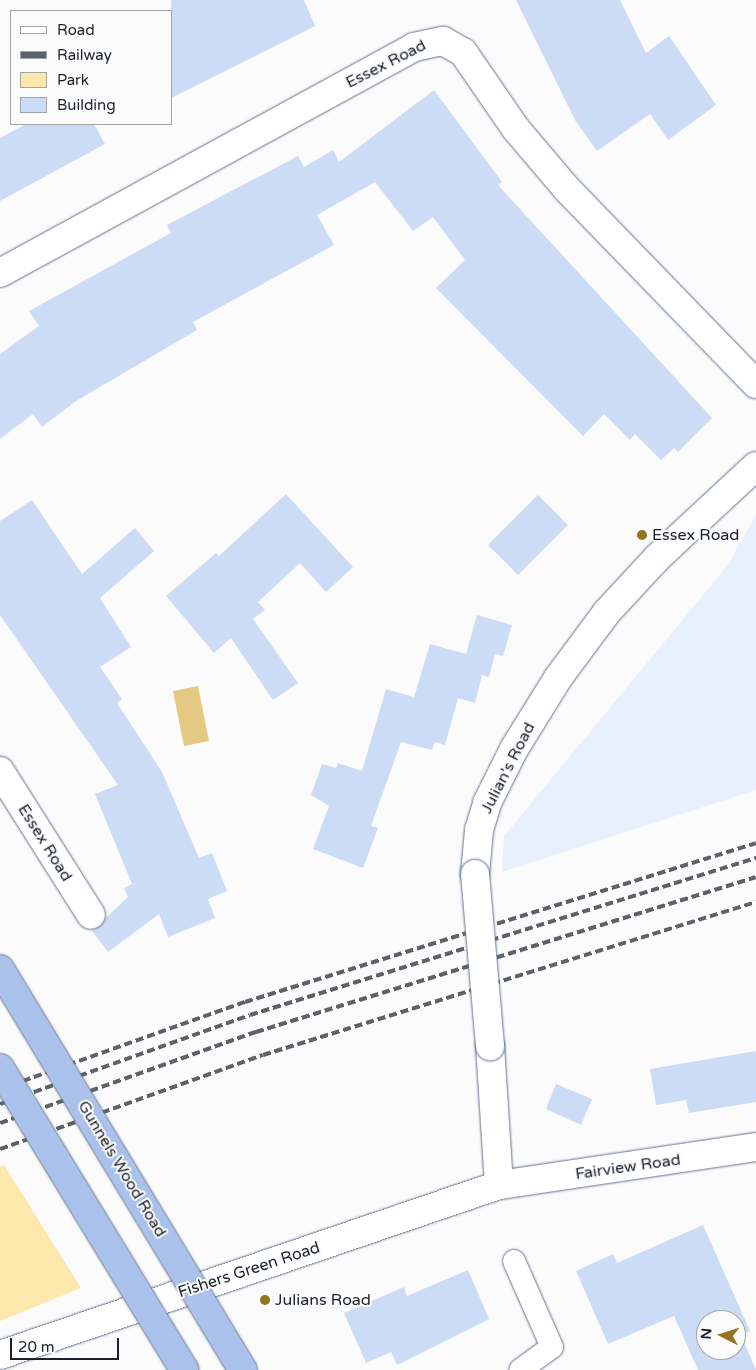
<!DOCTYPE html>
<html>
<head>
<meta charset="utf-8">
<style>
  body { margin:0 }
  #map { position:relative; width:756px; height:1370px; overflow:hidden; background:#fbfbfb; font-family:"Varela Round",sans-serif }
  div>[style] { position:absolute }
  .built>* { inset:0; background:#e8f0fe }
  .green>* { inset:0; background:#fee7ab }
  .water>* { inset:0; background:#e4c985 }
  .building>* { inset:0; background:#ccdbf6 }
  .roads { filter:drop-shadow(0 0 1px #64728a) drop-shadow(0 0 1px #64728a) }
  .service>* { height:22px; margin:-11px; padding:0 11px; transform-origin:11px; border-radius:11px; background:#fff }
  .minor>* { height:28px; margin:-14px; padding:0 14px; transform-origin:14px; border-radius:14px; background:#fff }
  .tertiary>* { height:28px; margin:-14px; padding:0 14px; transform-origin:14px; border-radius:14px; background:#fff }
  .rail>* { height:4px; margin-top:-2px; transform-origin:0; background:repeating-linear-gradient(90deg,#5d6168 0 8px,transparent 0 12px) }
  .bridges { filter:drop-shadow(0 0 1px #64728a) drop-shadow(0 0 1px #64728a) }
  .tertiary-bridge>* { height:28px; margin:-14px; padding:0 14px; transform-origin:14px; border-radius:14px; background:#fff }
  .primary-bridge>* { height:28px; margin:-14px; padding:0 14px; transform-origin:14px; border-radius:14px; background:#aac1eb }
  .dots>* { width:14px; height:14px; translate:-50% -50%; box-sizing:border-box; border:2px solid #fbfbfb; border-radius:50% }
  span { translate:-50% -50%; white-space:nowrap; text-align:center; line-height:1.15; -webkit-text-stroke:4px #fbfbfb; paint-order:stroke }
  .street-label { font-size:16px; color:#1b212a }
  .poi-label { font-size:16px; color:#1b212a }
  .left { translate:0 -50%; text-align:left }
  .legend { position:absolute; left:10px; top:10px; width:162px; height:115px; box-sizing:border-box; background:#fbfbfb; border:1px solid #a1a4a7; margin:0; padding:6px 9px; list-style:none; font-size:15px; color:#1b212a }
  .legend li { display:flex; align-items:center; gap:10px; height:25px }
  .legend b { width:25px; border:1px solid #a1a4a7 }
  .north { position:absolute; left:696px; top:1310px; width:50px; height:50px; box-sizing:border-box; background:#fbfbfb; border:1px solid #a1a4a7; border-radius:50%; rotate:275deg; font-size:14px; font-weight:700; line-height:20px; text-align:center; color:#1b212a }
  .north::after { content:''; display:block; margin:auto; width:18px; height:22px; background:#93751c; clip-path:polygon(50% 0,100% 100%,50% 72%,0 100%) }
  .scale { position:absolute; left:10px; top:1338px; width:109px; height:22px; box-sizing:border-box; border:2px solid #1b212a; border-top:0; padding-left:6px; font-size:15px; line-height:18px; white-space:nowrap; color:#1b212a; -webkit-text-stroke:4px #fbfbfb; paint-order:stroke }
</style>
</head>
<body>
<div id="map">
  <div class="built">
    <div style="clip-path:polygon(756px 515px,756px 790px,502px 872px,504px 836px,727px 566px)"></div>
  </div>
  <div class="green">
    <div style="clip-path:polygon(4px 1165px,81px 1288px,0 1321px,0 1166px)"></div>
  </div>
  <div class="water">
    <div style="clip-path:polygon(198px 686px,209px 741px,184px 746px,173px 691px)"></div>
  </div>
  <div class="building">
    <div style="clip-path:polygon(171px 0,304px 0,315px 26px,171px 98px)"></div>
    <div style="clip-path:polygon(516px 0,620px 0,646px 53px,669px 36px,716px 105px,668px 140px,650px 114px,597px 151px,575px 120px)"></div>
    <div style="clip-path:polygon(434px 90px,502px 182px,498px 185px,712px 418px,678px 452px,674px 448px,661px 460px,635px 434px,630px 440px,604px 414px,583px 436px,436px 288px,465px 260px,433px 217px,413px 231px,375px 182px,317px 215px,334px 245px,193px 322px,197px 330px,76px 401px,42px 427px,33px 414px,0 439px,0 354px,39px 326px,29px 311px,171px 233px,167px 225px,298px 156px,304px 167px,333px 150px,339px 162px)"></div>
    <div style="clip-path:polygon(26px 124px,94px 124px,105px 144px,0 201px,0 138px)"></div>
    <div style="clip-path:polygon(286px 494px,353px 567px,326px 592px,300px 563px,258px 602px,265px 610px,253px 619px,298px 683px,273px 700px,231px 638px,214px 653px,166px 596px,216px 553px,219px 556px)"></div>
    <div style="clip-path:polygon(538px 495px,568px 525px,518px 575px,488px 545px)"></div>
    <div style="clip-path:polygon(32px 500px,82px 574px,135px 528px,154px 551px,100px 598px,131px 647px,100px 667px,122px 699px,117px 703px,162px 772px,199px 858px,212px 853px,227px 891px,208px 899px,215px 918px,168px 937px,159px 914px,108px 952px,92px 931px,128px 897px,124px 888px,132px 884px,95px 794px,118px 785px,0 615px,0 521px)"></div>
    <div style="clip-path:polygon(477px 615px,512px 625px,503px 656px,495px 654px,489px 677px,482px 675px,475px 703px,458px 698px,445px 745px,435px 742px,432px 750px,401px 742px,371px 826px,378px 828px,363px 868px,313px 849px,329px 806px,311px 795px,322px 764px,336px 768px,338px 763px,362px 771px,386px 689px,414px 697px,430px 644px,466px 654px)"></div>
    <div style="clip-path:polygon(756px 1051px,756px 1102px,689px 1113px,686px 1100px,656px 1105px,650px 1069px)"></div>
    <div style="clip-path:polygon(556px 1084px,592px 1099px,581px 1125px,546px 1109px)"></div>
    <div style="clip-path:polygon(evenodd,703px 1225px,750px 1331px,741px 1335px,756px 1370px,698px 1370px,674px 1316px,608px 1344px,576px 1271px,613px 1254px,617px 1263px,703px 1225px,706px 1320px,736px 1320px,736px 1350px,706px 1350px,706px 1320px)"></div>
    <div style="clip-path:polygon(468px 1270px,489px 1319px,397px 1365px,391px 1352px,366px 1363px,344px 1313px,404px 1287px,407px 1296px)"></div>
  </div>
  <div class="roads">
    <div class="service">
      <div style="left:514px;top:1261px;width:94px;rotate:66.2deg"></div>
      <div style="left:552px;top:1347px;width:39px;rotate:144deg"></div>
    </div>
    <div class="minor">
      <div style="left:0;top:273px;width:472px;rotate:-28.6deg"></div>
      <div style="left:414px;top:47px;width:30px;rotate:-12deg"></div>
      <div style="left:443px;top:41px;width:23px;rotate:29deg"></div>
      <div style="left:463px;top:52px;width:93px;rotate:55.5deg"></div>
      <div style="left:516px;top:129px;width:77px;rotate:49.7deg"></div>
      <div style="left:566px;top:188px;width:273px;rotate:45.9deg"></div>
      <div style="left:0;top:771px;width:170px;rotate:57.7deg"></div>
    </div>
    <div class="tertiary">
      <div style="left:475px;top:874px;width:44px;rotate:-84.8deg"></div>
      <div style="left:479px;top:830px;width:28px;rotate:-73deg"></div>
      <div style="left:487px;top:803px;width:60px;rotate:-63.4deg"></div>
      <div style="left:514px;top:749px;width:84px;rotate:-58.2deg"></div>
      <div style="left:558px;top:678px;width:82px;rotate:-53.4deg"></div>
      <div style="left:607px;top:612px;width:74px;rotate:-47.2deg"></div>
      <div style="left:657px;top:558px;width:135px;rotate:-42.9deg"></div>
      <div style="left:490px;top:1046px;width:139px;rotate:86.3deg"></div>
      <div style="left:0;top:1355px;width:527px;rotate:-18.81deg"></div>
      <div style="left:499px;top:1185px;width:260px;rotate:-8.4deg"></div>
    </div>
  </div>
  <div class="rail">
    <div style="left:0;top:1089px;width:260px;rotate:-19.6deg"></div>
    <div style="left:245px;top:1002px;width:535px;rotate:-17.28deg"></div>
    <div style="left:0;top:1104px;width:265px;rotate:-19.6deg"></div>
    <div style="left:250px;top:1015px;width:530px;rotate:-17.24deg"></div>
    <div style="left:0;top:1123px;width:272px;rotate:-19.6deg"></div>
    <div style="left:256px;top:1032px;width:523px;rotate:-17.22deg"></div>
    <div style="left:0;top:1149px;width:279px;rotate:-19.7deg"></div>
    <div style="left:263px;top:1055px;width:516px;rotate:-17.24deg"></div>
  </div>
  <div class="bridges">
    <div class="tertiary-bridge">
      <div style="left:475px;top:874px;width:173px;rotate:85deg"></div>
    </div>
    <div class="primary-bridge">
      <div style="left:0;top:969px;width:469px;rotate:58.8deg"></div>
      <div style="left:0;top:1068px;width:354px;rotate:58.6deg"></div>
    </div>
  </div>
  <div class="dots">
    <div style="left:642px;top:535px;background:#93751c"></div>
    <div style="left:265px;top:1300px;background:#93751c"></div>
  </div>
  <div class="street-label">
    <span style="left:386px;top:64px;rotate:-27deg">Essex Road</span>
    <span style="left:508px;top:768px;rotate:-63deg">Julian's Road</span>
    <span style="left:45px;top:843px;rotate:58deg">Essex Road</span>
    <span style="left:628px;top:1167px;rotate:-8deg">Fairview Road</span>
    <span style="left:122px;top:1169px;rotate:59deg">Gunnels Wood Road</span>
    <span style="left:249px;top:1270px;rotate:-18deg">Fishers Green Road</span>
  </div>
  <div class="poi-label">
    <span class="left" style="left:652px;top:535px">Essex Road</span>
    <span class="left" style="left:275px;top:1300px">Julians Road</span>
  </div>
  <ul class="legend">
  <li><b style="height:6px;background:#fff"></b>Road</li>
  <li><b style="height:6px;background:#5d6168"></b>Railway</li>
  <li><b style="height:14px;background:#fee7ab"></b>Park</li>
  <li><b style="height:14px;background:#ccdbf6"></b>Building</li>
  </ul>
  <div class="north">N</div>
  <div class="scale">20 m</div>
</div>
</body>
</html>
